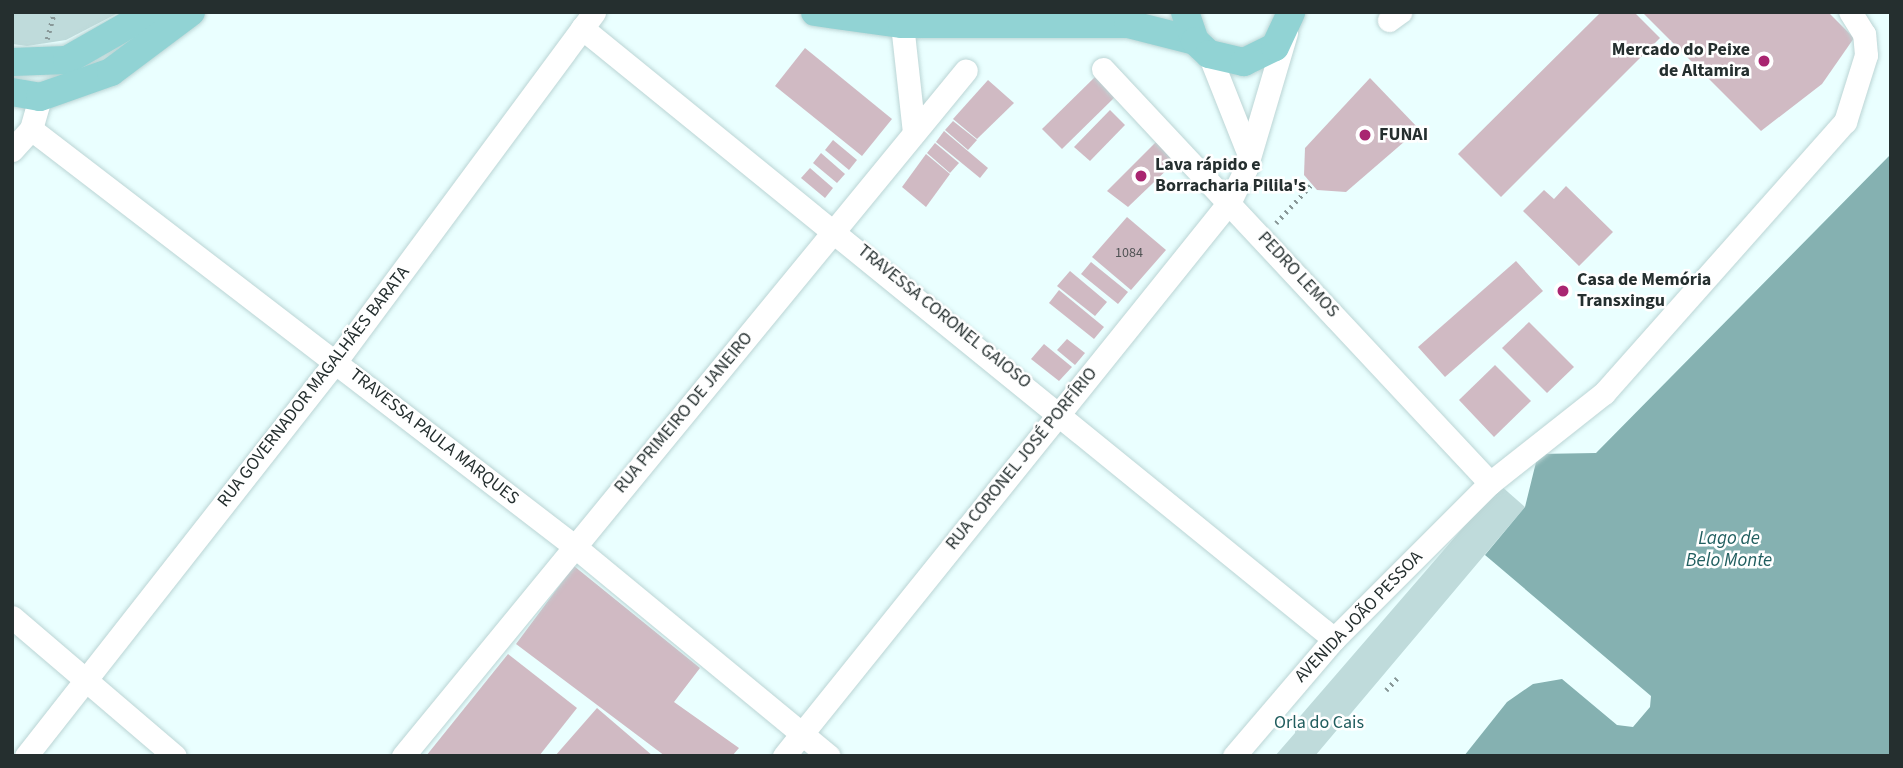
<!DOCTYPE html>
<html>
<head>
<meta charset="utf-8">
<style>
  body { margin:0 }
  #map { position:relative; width:1903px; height:768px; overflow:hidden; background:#eaffff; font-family:"Source Sans 3",sans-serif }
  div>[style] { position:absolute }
  .green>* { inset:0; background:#bfdbdb }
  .water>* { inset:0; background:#85b1b1 }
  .building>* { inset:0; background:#d0bac3 }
  .path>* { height:4.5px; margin-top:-2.25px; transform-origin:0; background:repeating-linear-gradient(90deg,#899898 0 2px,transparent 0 7px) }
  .roads { filter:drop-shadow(0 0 2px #bbd5d5) drop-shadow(0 0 2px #bbd5d5) }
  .minor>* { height:23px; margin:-11.5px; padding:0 11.5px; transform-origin:11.5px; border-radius:11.5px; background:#fff }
  .major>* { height:28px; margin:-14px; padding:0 14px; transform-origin:14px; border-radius:14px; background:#91d3d4 }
  .dots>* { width:19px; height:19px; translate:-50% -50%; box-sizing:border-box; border:4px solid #fff; border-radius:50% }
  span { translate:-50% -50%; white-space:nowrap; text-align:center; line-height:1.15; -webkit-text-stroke:5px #fff; paint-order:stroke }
  .number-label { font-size:14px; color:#505254 }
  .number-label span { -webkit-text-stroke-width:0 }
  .poi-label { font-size:18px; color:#252f2f; font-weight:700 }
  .right { translate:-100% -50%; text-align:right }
  .left { translate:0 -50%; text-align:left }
  .street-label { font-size:18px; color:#252f2f }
  .park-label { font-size:18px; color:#205d5e }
  .water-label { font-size:19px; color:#215f60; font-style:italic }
  .frame { position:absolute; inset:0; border:14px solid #252f2f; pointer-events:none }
</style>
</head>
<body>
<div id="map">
  <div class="green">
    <div style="clip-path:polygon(12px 12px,120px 12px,66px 40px,27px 46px,12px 44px)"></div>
    <div style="clip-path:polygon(1500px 485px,1525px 507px,1315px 756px,1275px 756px,1295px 733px,1296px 721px)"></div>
  </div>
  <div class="water">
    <div style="clip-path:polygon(1891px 154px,1891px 756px,1464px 756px,1507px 702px,1533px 684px,1562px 679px,1617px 725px,1633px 727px,1650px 707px,1651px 696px,1485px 555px,1525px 507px,1538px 454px,1596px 453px)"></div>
  </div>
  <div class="building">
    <div style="clip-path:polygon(1601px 12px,1634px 12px,1660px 38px,1501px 197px,1458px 154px)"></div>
    <div style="clip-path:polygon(1642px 12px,1828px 12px,1854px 38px,1822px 84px,1761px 131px)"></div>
    <div style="clip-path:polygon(805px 48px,892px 119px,862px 156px,775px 86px)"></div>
    <div style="clip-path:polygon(1097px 75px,1117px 95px,1062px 149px,1042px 129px)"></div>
    <div style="clip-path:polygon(1370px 78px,1419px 129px,1346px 192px,1317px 190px,1304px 175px,1305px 148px)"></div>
    <div style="clip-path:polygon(988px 80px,1014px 103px,977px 139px,953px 119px)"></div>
    <div style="clip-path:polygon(1110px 110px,1125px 125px,1090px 161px,1074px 147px)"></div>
    <div style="clip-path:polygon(953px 121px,977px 140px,968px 150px,945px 130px)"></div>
    <div style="clip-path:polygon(944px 131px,988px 168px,980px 178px,936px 142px)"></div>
    <div style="clip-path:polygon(833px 140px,857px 160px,849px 170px,825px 150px)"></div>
    <div style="clip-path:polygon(1156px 142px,1175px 162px,1128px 207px,1107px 191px)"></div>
    <div style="clip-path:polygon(935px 143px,959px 163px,950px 173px,927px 153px)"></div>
    <div style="clip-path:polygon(821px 153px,845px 174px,837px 183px,813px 163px)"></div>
    <div style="clip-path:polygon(926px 154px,950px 174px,926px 207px,902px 187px)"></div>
    <div style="clip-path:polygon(810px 168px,833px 188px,825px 198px,801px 178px)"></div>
    <div style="clip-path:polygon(1566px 186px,1613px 232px,1579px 266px,1523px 211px,1544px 190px,1554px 199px)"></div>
    <div style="clip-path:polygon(1127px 217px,1166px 250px,1131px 290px,1092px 257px)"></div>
    <div style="clip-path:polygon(1516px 261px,1543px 291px,1445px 377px,1418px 347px)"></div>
    <div style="clip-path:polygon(1091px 262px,1128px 292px,1118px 304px,1081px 274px)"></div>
    <div style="clip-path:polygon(1070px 271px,1107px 302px,1095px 316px,1057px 286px)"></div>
    <div style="clip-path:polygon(1059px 290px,1104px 327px,1094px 339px,1049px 303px)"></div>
    <div style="clip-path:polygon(1529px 322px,1574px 367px,1547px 393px,1502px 348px)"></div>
    <div style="clip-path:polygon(1067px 339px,1085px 353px,1075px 365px,1057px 350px)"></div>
    <div style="clip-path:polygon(1044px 344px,1072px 367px,1059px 381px,1031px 359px)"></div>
    <div style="clip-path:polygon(1495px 365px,1531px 401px,1494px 437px,1459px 400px)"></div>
    <div style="clip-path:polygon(574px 566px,700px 668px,674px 702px,739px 748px,732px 756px,665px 756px,516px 644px)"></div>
    <div style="clip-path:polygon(508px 654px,577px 708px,539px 756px,426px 756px)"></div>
    <div style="clip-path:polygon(597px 708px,653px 756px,555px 756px)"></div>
  </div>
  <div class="path">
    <div style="left:47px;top:39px;width:28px;rotate:-75deg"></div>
    <div style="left:1276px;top:223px;width:52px;rotate:-47.4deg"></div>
    <div style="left:1386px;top:690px;width:16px;rotate:-47deg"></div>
  </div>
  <div class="roads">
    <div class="minor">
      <div style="left:1389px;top:20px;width:14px;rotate:-36deg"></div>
      <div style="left:902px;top:24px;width:109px;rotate:83.7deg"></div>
      <div style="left:582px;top:28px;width:969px;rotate:39.09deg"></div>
      <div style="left:1209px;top:54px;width:109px;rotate:68.4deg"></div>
      <div style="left:1103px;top:69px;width:567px;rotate:46.93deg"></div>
      <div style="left:31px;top:129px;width:685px;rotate:37.52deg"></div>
      <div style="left:574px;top:546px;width:330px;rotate:39.5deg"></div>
      <div style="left:12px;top:150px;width:28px;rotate:-48deg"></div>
      <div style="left:31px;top:129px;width:33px;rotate:-74deg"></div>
      <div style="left:12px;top:617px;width:214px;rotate:40.5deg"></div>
      <div style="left:26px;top:756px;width:502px;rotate:-51.87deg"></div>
      <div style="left:336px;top:361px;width:434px;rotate:-53.5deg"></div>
      <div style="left:403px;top:756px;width:887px;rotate:-50.62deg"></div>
      <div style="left:784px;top:756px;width:712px;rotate:-51.21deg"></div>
      <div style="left:1230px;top:201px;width:37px;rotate:-64deg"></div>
      <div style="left:1246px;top:168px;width:141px;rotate:-73.5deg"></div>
      <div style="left:1234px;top:756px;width:154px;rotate:-49.5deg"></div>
      <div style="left:1334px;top:639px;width:221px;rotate:-45deg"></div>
      <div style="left:1490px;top:483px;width:145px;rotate:-38.3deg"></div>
      <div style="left:1604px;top:393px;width:363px;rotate:-48.4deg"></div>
      <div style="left:1845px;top:122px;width:70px;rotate:-72.6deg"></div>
      <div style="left:1866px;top:55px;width:21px;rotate:-95deg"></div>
      <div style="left:1864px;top:34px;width:26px;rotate:-122deg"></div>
    </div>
    <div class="major">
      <div style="left:815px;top:12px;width:88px;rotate:7.9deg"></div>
      <div style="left:902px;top:24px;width:226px"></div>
      <div style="left:1128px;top:24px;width:69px;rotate:14.2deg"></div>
      <div style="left:1185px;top:12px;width:31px;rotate:71deg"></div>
      <div style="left:1195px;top:41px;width:19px;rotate:43deg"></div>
      <div style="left:1209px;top:54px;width:36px;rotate:13deg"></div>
      <div style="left:1244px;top:62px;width:34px;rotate:-26deg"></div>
      <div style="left:1275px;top:47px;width:38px;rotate:-65deg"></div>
      <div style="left:12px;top:62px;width:55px;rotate:-2.1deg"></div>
      <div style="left:67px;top:60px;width:97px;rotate:-29.7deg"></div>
      <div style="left:12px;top:92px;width:28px;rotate:10deg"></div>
      <div style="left:40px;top:97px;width:75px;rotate:-19.4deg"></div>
      <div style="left:111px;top:72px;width:100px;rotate:-36.9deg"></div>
    </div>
  </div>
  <div class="dots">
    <div style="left:1764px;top:61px;background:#a92570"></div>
    <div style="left:1365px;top:135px;background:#a92570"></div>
    <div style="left:1141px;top:176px;background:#a92570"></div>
    <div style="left:1563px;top:291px;background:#a92570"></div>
  </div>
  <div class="number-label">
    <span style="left:1129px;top:253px">1084</span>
  </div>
  <div class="poi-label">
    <span class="right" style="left:1750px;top:61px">Mercado do Peixe<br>de Altamira</span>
    <span class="left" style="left:1379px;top:135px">FUNAI</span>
    <span class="left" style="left:1155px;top:176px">Lava rápido e<br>Borracharia Pilila's</span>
    <span class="left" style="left:1577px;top:291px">Casa de Memória<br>Transxingu</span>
  </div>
  <div class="street-label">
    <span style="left:1298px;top:275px;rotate:47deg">PEDRO LEMOS</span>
    <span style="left:944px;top:317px;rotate:39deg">TRAVESSA CORONEL GAIOSO</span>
    <span style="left:314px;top:387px;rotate:-52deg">RUA GOVERNADOR MAGALHÃES BARATA</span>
    <span style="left:684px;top:413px;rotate:-50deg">RUA PRIMEIRO DE JANEIRO</span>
    <span style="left:434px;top:437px;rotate:38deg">TRAVESSA PAULA MARQUES</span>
    <span style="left:1022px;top:459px;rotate:-51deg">RUA CORONEL JOSÉ PORFÍRIO</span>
    <span style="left:1359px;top:617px;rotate:-46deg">AVENIDA JOÃO PESSOA</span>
  </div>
  <div class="park-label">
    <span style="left:1319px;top:723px">Orla do Cais</span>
  </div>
  <div class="water-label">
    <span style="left:1729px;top:550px">Lago de<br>Belo Monte</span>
  </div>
  <div class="frame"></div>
</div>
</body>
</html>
